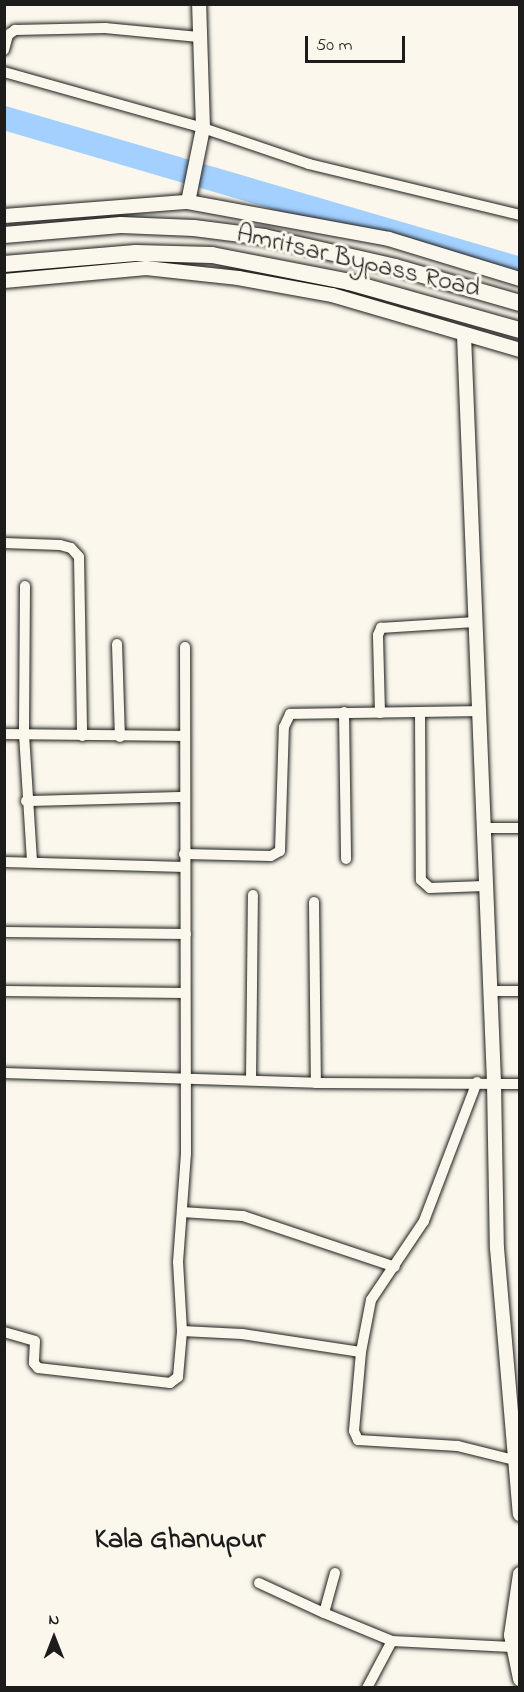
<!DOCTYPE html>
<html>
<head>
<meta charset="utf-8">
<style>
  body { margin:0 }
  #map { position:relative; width:524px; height:1692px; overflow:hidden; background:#fbf7ec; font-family:"Indie Flower",sans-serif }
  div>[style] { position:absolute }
  .river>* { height:24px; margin:-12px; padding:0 12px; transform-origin:12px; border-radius:12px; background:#a3d0fe }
  .roads { filter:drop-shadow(0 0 2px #1c1c1c) drop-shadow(0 0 2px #1c1c1c) }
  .minor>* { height:10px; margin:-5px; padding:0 5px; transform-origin:5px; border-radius:5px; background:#fbf7ec }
  .tertiary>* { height:14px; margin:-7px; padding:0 7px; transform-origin:7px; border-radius:7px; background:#fbf7ec }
  .trunk>* { height:16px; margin:-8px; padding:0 8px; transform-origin:8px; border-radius:8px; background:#fbf7ec }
  span { translate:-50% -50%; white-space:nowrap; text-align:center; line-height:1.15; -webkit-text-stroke:6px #fbf7ec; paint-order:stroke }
  .street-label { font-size:26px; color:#1c1c1c }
  .quarter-label { font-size:28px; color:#1c1c1c; font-weight:700 }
  .frame { position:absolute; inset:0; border:6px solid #1c1c1c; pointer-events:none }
  .north { position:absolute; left:24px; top:1608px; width:60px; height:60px; -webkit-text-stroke:4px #fbf7ec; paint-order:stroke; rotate:0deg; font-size:16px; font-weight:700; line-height:24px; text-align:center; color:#1c1c1c }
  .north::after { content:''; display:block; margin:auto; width:21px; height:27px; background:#1c1c1c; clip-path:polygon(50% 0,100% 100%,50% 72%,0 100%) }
  .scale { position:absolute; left:305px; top:36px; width:100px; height:27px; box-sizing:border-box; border:3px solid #1c1c1c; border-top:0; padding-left:8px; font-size:18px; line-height:21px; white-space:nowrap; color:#1c1c1c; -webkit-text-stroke:4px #fbf7ec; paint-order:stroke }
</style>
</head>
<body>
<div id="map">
  <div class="river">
    <div style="left:4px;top:118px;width:538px;rotate:16.31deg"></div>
  </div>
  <div class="roads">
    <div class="minor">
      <div style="left:4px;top:50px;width:16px;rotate:-75deg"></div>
      <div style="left:8px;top:35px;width:9px;rotate:-36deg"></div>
      <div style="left:15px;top:30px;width:90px;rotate:-1.3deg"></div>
      <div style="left:105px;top:28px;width:94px;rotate:5.5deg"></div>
      <div style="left:4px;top:72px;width:207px;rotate:15.7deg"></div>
      <div style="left:203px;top:128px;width:112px;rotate:18.8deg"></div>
      <div style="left:309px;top:164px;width:217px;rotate:13.6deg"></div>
      <div style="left:4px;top:543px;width:56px;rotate:2deg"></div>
      <div style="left:60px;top:545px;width:11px;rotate:15deg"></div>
      <div style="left:71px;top:548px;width:12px;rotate:48deg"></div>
      <div style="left:79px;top:557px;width:179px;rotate:89deg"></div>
      <div style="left:25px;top:586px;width:148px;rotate:90.4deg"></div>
      <div style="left:24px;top:734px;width:128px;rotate:86.4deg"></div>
      <div style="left:117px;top:644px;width:93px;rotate:88.2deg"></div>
      <div style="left:344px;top:712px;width:147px;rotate:89.2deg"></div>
      <div style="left:420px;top:712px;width:168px;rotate:89.7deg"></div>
      <div style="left:421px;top:880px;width:12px;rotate:42deg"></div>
      <div style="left:430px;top:888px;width:54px;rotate:-2.1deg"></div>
      <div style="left:380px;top:713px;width:78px;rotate:-91.5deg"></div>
      <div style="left:378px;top:635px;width:8px;rotate:-67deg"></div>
      <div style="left:381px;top:628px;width:93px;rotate:-3.7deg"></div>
      <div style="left:4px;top:734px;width:181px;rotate:0.6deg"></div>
      <div style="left:26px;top:801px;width:158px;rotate:-1.5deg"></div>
      <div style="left:484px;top:828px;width:36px"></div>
      <div style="left:184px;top:854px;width:87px;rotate:1.3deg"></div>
      <div style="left:271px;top:856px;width:10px;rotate:-29deg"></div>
      <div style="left:280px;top:851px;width:124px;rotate:-88.2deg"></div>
      <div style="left:284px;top:727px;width:14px;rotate:-65deg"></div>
      <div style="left:290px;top:714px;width:189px;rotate:-0.9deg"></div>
      <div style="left:4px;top:862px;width:181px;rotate:1.6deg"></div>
      <div style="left:314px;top:902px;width:181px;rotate:89.4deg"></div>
      <div style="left:4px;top:932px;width:182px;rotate:0.6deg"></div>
      <div style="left:4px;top:991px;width:181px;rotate:0.6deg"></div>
      <div style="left:491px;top:991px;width:29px"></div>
      <div style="left:4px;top:1073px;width:312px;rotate:1.8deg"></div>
      <div style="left:316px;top:1083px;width:204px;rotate:0.3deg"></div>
      <div style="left:251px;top:1080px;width:185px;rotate:-89.4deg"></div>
      <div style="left:477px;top:1082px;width:149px;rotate:110.9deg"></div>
      <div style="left:424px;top:1221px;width:95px;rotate:123.9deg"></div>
      <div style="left:371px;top:1300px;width:53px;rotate:100.9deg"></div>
      <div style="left:361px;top:1352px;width:79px;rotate:95.1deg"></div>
      <div style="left:354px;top:1431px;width:10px;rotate:66deg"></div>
      <div style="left:358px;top:1440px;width:100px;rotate:3.4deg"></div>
      <div style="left:458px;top:1446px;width:58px;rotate:14deg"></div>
      <div style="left:182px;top:1212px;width:61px;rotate:3.8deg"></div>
      <div style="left:243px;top:1216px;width:160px;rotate:18.5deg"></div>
      <div style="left:182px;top:1331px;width:60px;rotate:2.9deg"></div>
      <div style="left:242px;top:1334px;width:120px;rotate:8.6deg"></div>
      <div style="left:4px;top:1332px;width:32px;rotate:16deg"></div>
      <div style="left:35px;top:1341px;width:22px;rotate:93deg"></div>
      <div style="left:34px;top:1363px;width:6px;rotate:51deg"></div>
      <div style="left:38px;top:1368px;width:133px;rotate:6.5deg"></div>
      <div style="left:170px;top:1383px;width:10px;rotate:-37deg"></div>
      <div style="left:178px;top:1377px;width:46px;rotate:-85deg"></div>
      <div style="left:182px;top:1331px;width:69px;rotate:-93.3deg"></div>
      <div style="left:178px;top:1262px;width:109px;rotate:-85.8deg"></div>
      <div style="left:186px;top:1153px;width:506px;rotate:-90.11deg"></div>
      <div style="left:335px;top:1573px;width:41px;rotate:105.4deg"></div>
      <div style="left:324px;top:1613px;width:74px;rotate:22.4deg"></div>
      <div style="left:259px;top:1583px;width:72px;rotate:24.8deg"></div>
      <div style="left:367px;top:1688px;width:53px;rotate:-62deg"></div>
      <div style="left:392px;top:1641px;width:120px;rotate:2.9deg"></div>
    </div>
    <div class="tertiary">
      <div style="left:188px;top:202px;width:76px;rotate:-78.5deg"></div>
      <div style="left:203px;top:128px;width:124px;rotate:-91.8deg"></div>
      <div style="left:4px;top:216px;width:185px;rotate:-4.4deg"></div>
      <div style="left:188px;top:202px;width:204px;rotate:10.4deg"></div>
      <div style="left:389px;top:239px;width:137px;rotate:17deg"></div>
      <div style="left:4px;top:281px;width:143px;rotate:-5.2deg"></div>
      <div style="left:146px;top:268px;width:93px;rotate:6.2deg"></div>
      <div style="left:238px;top:278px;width:96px;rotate:10.3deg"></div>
      <div style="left:332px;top:295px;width:196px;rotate:16.3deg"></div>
      <div style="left:464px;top:335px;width:749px;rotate:87.7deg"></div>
      <div style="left:494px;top:1083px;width:165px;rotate:89deg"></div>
      <div style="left:497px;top:1248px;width:267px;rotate:85.1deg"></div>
      <div style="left:520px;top:1574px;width:62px;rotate:98.4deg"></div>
      <div style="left:511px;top:1635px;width:45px;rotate:78.4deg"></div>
    </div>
    <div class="trunk">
      <div style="left:4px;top:235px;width:117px;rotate:-4.9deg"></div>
      <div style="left:121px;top:225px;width:73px;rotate:2.4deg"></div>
      <div style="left:194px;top:228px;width:71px;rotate:7.3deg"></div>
      <div style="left:264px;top:237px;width:134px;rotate:12.9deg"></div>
      <div style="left:395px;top:267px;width:130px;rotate:16.1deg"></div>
      <div style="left:4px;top:264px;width:132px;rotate:-4.8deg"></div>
      <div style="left:136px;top:253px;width:76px;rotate:1.5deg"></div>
      <div style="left:212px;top:255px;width:140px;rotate:11.1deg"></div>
      <div style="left:349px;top:282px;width:178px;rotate:15.7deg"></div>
    </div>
  </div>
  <div class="street-label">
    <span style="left:358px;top:263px;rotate:13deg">Amritsar Bypass Road</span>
  </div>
  <div class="quarter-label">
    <span style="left:180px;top:1541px">Kala Ghanupur</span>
  </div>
  <div class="frame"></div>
  <div class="north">N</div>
  <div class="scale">50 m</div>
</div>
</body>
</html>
